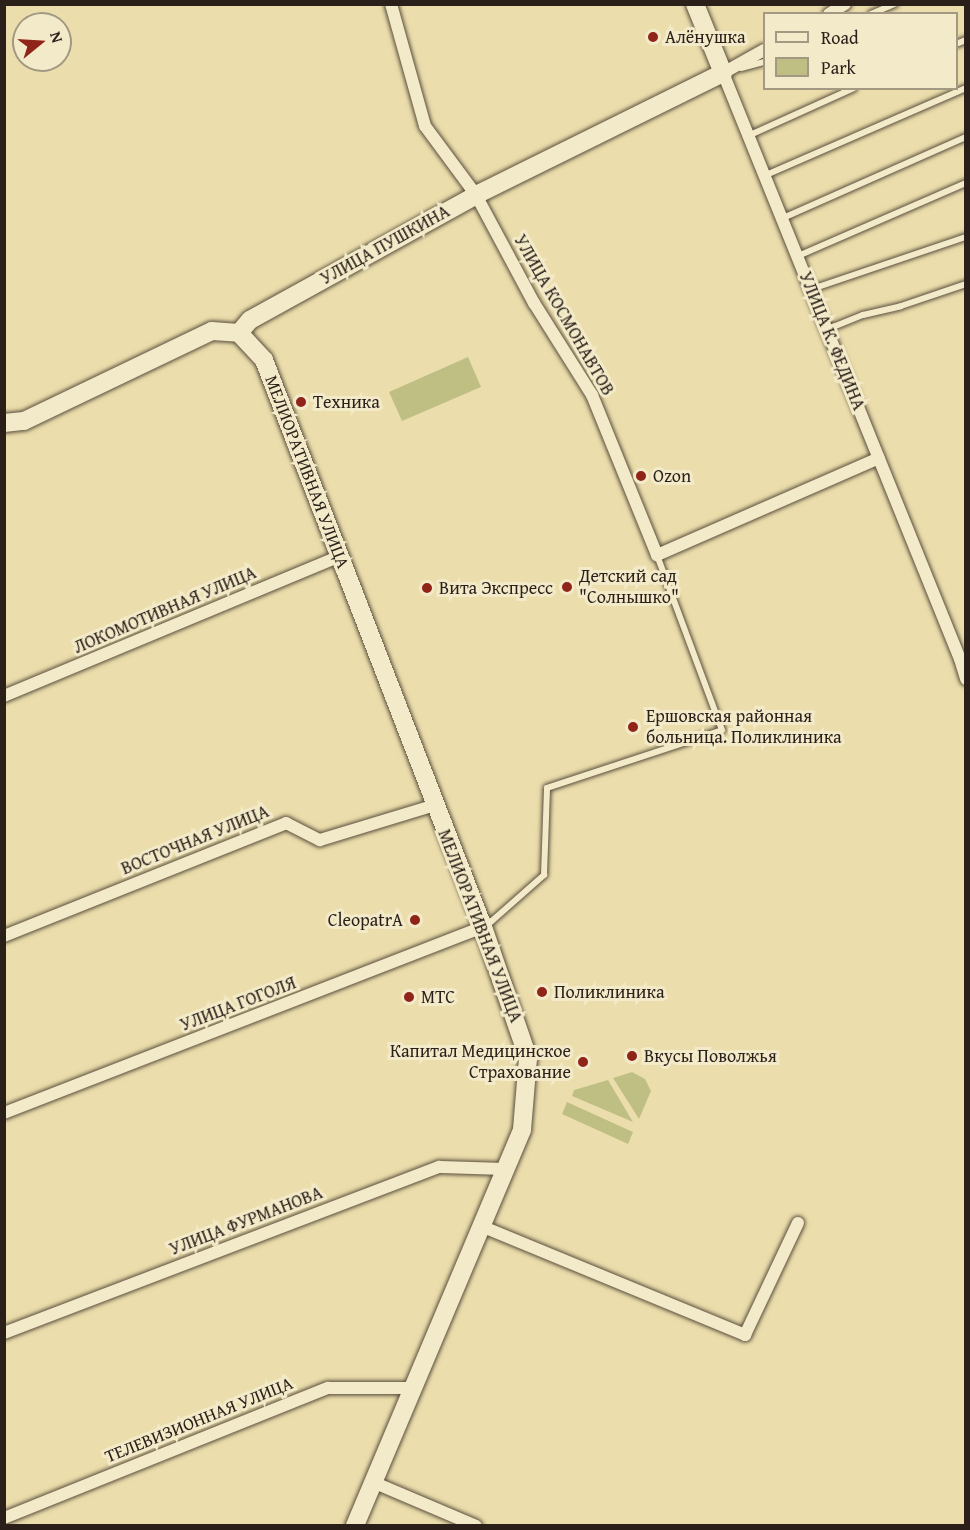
<!DOCTYPE html>
<html>
<head>
<meta charset="utf-8">
<style>
  body { margin:0 }
  #map { position:relative; width:970px; height:1530px; overflow:hidden; background:#ecdeac; font-family:"Gentium Book Plus",serif }
  div>[style] { position:absolute }
  .green>* { inset:0; background:#bfbf84 }
  .roads { filter:drop-shadow(0 0 2px #5a4f3e) drop-shadow(0 0 2px #5a4f3e) }
  .lane>* { height:6px; margin:-3px; padding:0 3px; transform-origin:3px; border-radius:3px; background:#f3eac9 }
  .street>* { height:12px; margin:-6px; padding:0 6px; transform-origin:6px; border-radius:6px; background:#f3eac9 }
  .secondary>* { height:18px; margin:-9px; padding:0 9px; transform-origin:9px; border-radius:9px; background:#f3eac9 }
  .dots>* { width:16px; height:16px; translate:-50% -50%; box-sizing:border-box; border:3px solid #f3eac9; border-radius:50% }
  span { translate:-50% -50%; white-space:nowrap; text-align:center; line-height:1.15; -webkit-text-stroke:6px #f3eac9; paint-order:stroke }
  .poi-label { font-size:18px; color:#2a1f19 }
  .left { translate:0 -50%; text-align:left }
  .right { translate:-100% -50%; text-align:right }
  .street-label { font-size:18px; color:#2a1f19 }
  .frame { position:absolute; inset:0; border:6px solid #2a1f19; pointer-events:none }
  .legend { position:absolute; left:763px; top:12px; width:195px; height:78px; box-sizing:border-box; background:#f3eac9; border:2px solid #a39983; margin:0; padding:8px 10px; list-style:none; font-size:18px; color:#2a1f19 }
  .legend li { display:flex; align-items:center; gap:12px; height:30px }
  .legend b { width:30px; border:2px solid #a39983 }
  .north { position:absolute; left:12px; top:12px; width:60px; height:60px; box-sizing:border-box; background:#f3eac9; border:2px solid #a39983; border-radius:50%; rotate:72deg; font-size:16px; font-weight:700; line-height:24px; text-align:center; color:#2a1f19 }
  .north::after { content:''; display:block; margin:auto; width:21px; height:27px; background:#8f2418; clip-path:polygon(50% 0,100% 100%,50% 72%,0 100%) }
</style>
</head>
<body>
<div id="map">
  <div class="green">
    <div style="clip-path:polygon(468px 357px,481px 387px,402px 421px,389px 392px)"></div>
    <div style="clip-path:polygon(632px 1072px,645px 1079px,651px 1091px,639px 1119px,613px 1078px)"></div>
    <div style="clip-path:polygon(608px 1080px,633px 1122px,572px 1096px,574px 1090px)"></div>
    <div style="clip-path:polygon(567px 1102px,633px 1132px,628px 1144px,562px 1114px)"></div>
  </div>
  <div class="roads">
    <div class="lane">
      <div style="left:871px;top:14px;width:26px;rotate:-23deg"></div>
      <div style="left:956px;top:44px;width:11px;rotate:-22deg"></div>
      <div style="left:741px;top:68px;width:24px;rotate:-15deg"></div>
      <div style="left:750px;top:135px;width:114px;rotate:-24.3deg"></div>
      <div style="left:766px;top:175px;width:218px;rotate:-23.5deg"></div>
      <div style="left:783px;top:218px;width:200px;rotate:-23.9deg"></div>
      <div style="left:798px;top:256px;width:183px;rotate:-23.5deg"></div>
      <div style="left:812px;top:289px;width:163px;rotate:-18.7deg"></div>
      <div style="left:828px;top:329px;width:38px;rotate:-22deg"></div>
      <div style="left:863px;top:315px;width:39px;rotate:-13deg"></div>
      <div style="left:901px;top:306px;width:69px;rotate:-18.7deg"></div>
      <div style="left:485px;top:927px;width:79px;rotate:-41.4deg"></div>
      <div style="left:544px;top:875px;width:87px;rotate:-88deg"></div>
      <div style="left:547px;top:788px;width:184px;rotate:-18.3deg"></div>
      <div style="left:722px;top:730px;width:187px;rotate:-110.4deg"></div>
    </div>
    <div class="street">
      <div style="left:391px;top:4px;width:127px;rotate:74.4deg"></div>
      <div style="left:425px;top:126px;width:86px;rotate:53.5deg"></div>
      <div style="left:476px;top:195px;width:123px;rotate:61.8deg"></div>
      <div style="left:534px;top:303px;width:109px;rotate:57.8deg"></div>
      <div style="left:592px;top:395px;width:173px;rotate:67.9deg"></div>
      <div style="left:657px;top:555px;width:242px;rotate:-23.6deg"></div>
      <div style="left:829px;top:14px;width:19px;rotate:-32deg"></div>
      <div style="left:764px;top:50px;width:47px;rotate:150.7deg"></div>
      <div style="left:723px;top:73px;width:632px;rotate:67.98deg"></div>
      <div style="left:960px;top:659px;width:21px;rotate:73deg"></div>
      <div style="left:4px;top:696px;width:364px;rotate:-22.6deg"></div>
      <div style="left:4px;top:936px;width:304px;rotate:-21.8deg"></div>
      <div style="left:286px;top:823px;width:38px;rotate:27deg"></div>
      <div style="left:320px;top:840px;width:120px;rotate:-16.9deg"></div>
      <div style="left:4px;top:1113px;width:514px;rotate:-21.22deg"></div>
      <div style="left:481px;top:1226px;width:286px;rotate:22.4deg"></div>
      <div style="left:745px;top:1335px;width:124px;rotate:-64.7deg"></div>
      <div style="left:4px;top:1333px;width:466px;rotate:-20.9deg"></div>
      <div style="left:439px;top:1167px;width:67px;rotate:1.7deg"></div>
      <div style="left:373px;top:1482px;width:112px;rotate:23.1deg"></div>
      <div style="left:4px;top:1518px;width:349px;rotate:-21.9deg"></div>
      <div style="left:328px;top:1388px;width:85px"></div>
    </div>
    <div class="secondary">
      <div style="left:239px;top:333px;width:37px;rotate:47deg"></div>
      <div style="left:264px;top:360px;width:608px;rotate:68.88deg"></div>
      <div style="left:483px;top:927px;width:139px;rotate:71deg"></div>
      <div style="left:528px;top:1058px;width:72px;rotate:94.8deg"></div>
      <div style="left:522px;top:1130px;width:430px;rotate:112.9deg"></div>
      <div style="left:239px;top:333px;width:17px;rotate:-50deg"></div>
      <div style="left:250px;top:320px;width:258px;rotate:-28.9deg"></div>
      <div style="left:476px;top:195px;width:275px;rotate:-26.3deg"></div>
      <div style="left:723px;top:73px;width:74px;rotate:-112.1deg"></div>
      <div style="left:4px;top:423px;width:20px;rotate:-6deg"></div>
      <div style="left:24px;top:421px;width:208px;rotate:-25.6deg"></div>
      <div style="left:212px;top:331px;width:27px;rotate:4deg"></div>
    </div>
  </div>
  <div class="dots">
    <div style="left:653px;top:37px;background:#8f2418"></div>
    <div style="left:301px;top:402px;background:#8f2418"></div>
    <div style="left:641px;top:476px;background:#8f2418"></div>
    <div style="left:567px;top:587px;background:#8f2418"></div>
    <div style="left:427px;top:588px;background:#8f2418"></div>
    <div style="left:633px;top:727px;background:#8f2418"></div>
    <div style="left:415px;top:920px;background:#8f2418"></div>
    <div style="left:542px;top:992px;background:#8f2418"></div>
    <div style="left:409px;top:997px;background:#8f2418"></div>
    <div style="left:632px;top:1056px;background:#8f2418"></div>
    <div style="left:583px;top:1062px;background:#8f2418"></div>
  </div>
  <div class="poi-label">
    <span class="left" style="left:665px;top:37px">Алёнушка</span>
    <span class="left" style="left:313px;top:402px">Техника</span>
    <span class="left" style="left:653px;top:476px">Ozon</span>
    <span class="left" style="left:579px;top:587px">Детский сад<br>"Солнышко"</span>
    <span class="left" style="left:439px;top:588px">Вита Экспресс</span>
    <span class="left" style="left:646px;top:727px">Ершовская районная<br>больница. Поликлиника</span>
    <span class="right" style="left:403px;top:920px">CleopatrA</span>
    <span class="left" style="left:554px;top:992px">Поликлиника</span>
    <span class="left" style="left:421px;top:997px">МТС</span>
    <span class="right" style="left:571px;top:1062px">Капитал Медицинское<br>Страхование</span>
    <span class="left" style="left:644px;top:1056px">Вкусы Поволжья</span>
  </div>
  <div class="street-label">
    <span style="left:385px;top:245px;rotate:-29deg">УЛИЦА ПУШКИНА</span>
    <span style="left:564px;top:315px;rotate:60deg">УЛИЦА КОСМОНАВТОВ</span>
    <span style="left:832px;top:341px;rotate:68deg">УЛИЦА К. ФЕДИНА</span>
    <span style="left:307px;top:472px;rotate:69deg">МЕЛИОРАТИВНАЯ УЛИЦА</span>
    <span style="left:165px;top:610px;rotate:-23deg">ЛОКОМОТИВНАЯ УЛИЦА</span>
    <span style="left:195px;top:840px;rotate:-22deg">ВОСТОЧНАЯ УЛИЦА</span>
    <span style="left:480px;top:926px;rotate:69deg">МЕЛИОРАТИВНАЯ УЛИЦА</span>
    <span style="left:238px;top:1004px;rotate:-21deg">УЛИЦА ГОГОЛЯ</span>
    <span style="left:246px;top:1221px;rotate:-21deg">УЛИЦА ФУРМАНОВА</span>
    <span style="left:199px;top:1420px;rotate:-22deg">ТЕЛЕВИЗИОННАЯ УЛИЦА</span>
  </div>
  <div class="frame"></div>
  <ul class="legend">
  <li><b style="height:8px;background:#f3eac9"></b>Road</li>
  <li><b style="height:16px;background:#bfbf84"></b>Park</li>
  </ul>
  <div class="north">N</div>
</div>
</body>
</html>
